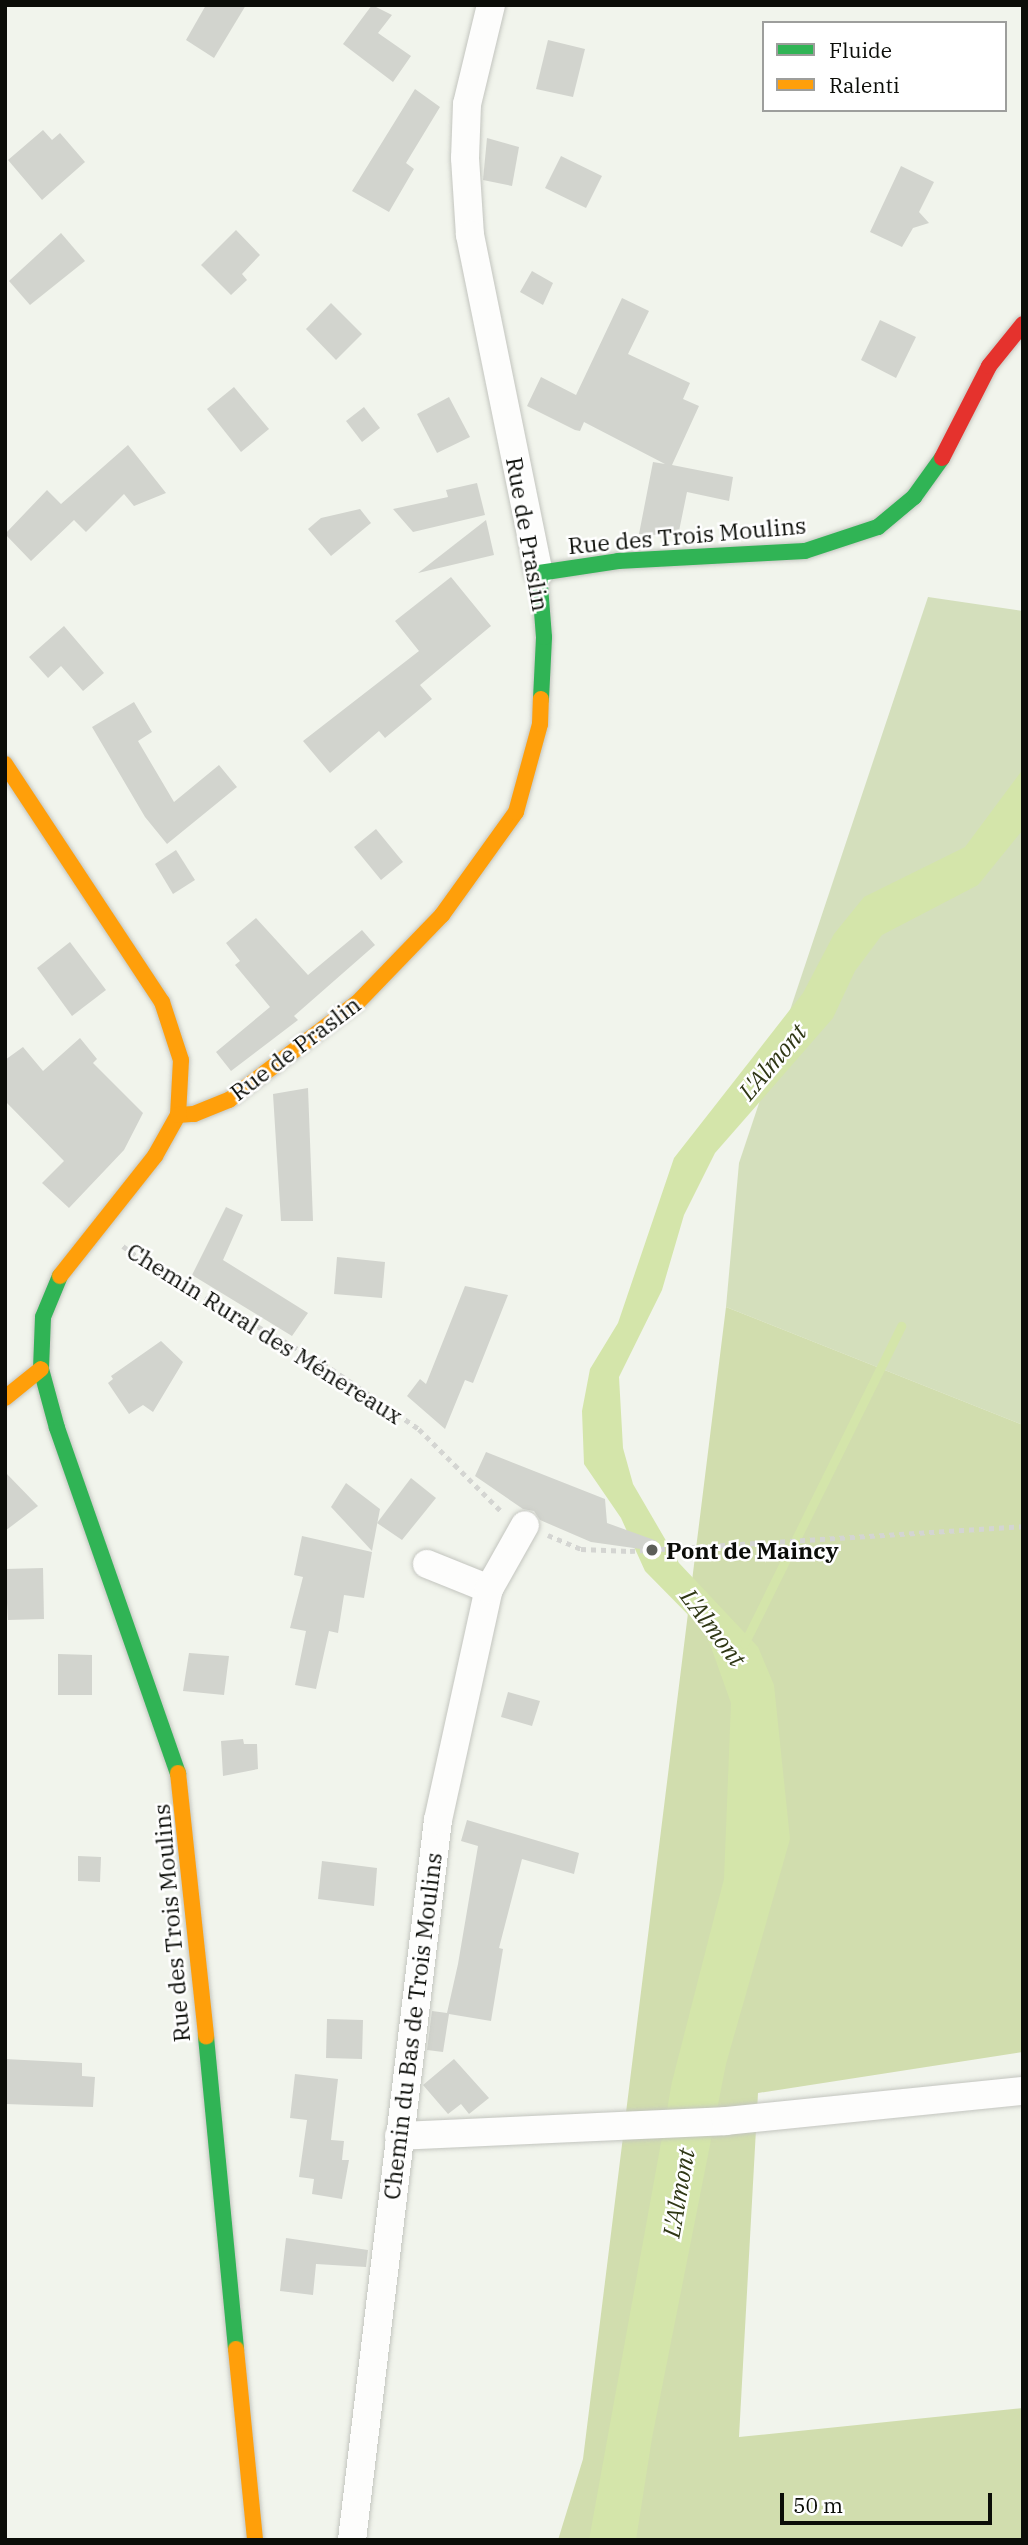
<!DOCTYPE html>
<html>
<head>
<meta charset="utf-8">
<style>
  body { margin:0 }
  #map { position:relative; width:1028px; height:2545px; overflow:hidden; background:#f1f4ec; font-family:"IBM Plex Serif",serif }
  div>[style] { position:absolute }
  .green>* { inset:0; background:#d4dfbc }
  .forest>* { inset:0; background:#d1ddae }
  .water>* { inset:0; background:#d4e5aa }
  .stream>* { height:9px; margin:-4.5px; padding:0 4.5px; transform-origin:4.5px; border-radius:4.5px; background:#d4e5aa }
  .building>* { inset:0; background:#d2d4ce }
  .path>* { height:4.5px; margin-top:-2.25px; transform-origin:0; background:repeating-linear-gradient(90deg,#d4d5d2 0 5px,transparent 0 10px) }
  .roads { filter:drop-shadow(0 0 2px #c3c5bf) drop-shadow(0 0 2px #c3c5bf) }
  .street>* { height:28px; margin:-14px; padding:0 14px; transform-origin:14px; border-radius:14px; background:#fdfdfc }
  .fast>* { height:16px; margin:-8px; padding:0 8px; transform-origin:8px; border-radius:8px; background:#30b455 }
  .slow>* { height:16px; margin:-8px; padding:0 8px; transform-origin:8px; border-radius:8px; background:#ff9f0a }
  .jam>* { height:16px; margin:-8px; padding:0 8px; transform-origin:8px; border-radius:8px; background:#e5322d }
  .dots>* { width:19px; height:19px; translate:-50% -50%; box-sizing:border-box; border:4px solid #fff; border-radius:50% }
  span { translate:-50% -50%; white-space:nowrap; text-align:center; line-height:1.15; -webkit-text-stroke:5px #fff; paint-order:stroke }
  .street-label { font-size:23px; color:#0b0d08 }
  .poi-label { font-size:23px; color:#0b0d08; font-weight:700 }
  .left { translate:0 -50%; text-align:left }
  .water-label { font-size:24px; color:#2f3715; font-style:italic }
  .frame { position:absolute; inset:0; border:7px solid #0b0d08; pointer-events:none }
  .legend { position:absolute; left:762px; top:21px; width:245px; height:91px; box-sizing:border-box; background:#fff; border:2px solid #9d9e9c; margin:0; padding:9px 12px; list-style:none; font-size:21px; color:#0b0d08 }
  .legend li { display:flex; align-items:center; gap:14px; height:35px }
  .legend b { width:35px; border:2px solid #9d9e9c }
  .scale { position:absolute; left:780px; top:2493px; width:212px; height:32px; box-sizing:border-box; border:4px solid #0b0d08; border-top:0; padding-left:9px; font-size:21px; line-height:24px; white-space:nowrap; color:#0b0d08; -webkit-text-stroke:5px #fff; paint-order:stroke }
</style>
</head>
<body>
<div id="map">
  <div class="green">
    <div style="clip-path:polygon(928px 597px,1023px 611px,1023px 1425px,726px 1307px,739px 1163px)"></div>
  </div>
  <div class="forest">
    <div style="clip-path:polygon(726px 1307px,1023px 1425px,1023px 2052px,758px 2093px,739px 2437px,1023px 2408px,1023px 2540px,558px 2540px,583px 2459px)"></div>
  </div>
  <div class="water">
    <div style="clip-path:polygon(1023px 769px,1023px 830px,1017px 837px,978px 885px,882px 935px,855px 971px,833px 1018px,715px 1153px,684px 1215px,662px 1290px,619px 1377px,623px 1448px,633px 1484px,679px 1563px,758px 1647px,774px 1685px,790px 1839px,726px 2064px,652px 2438px,636px 2540px,589px 2540px,672px 2082px,724px 1879px,731px 1703px,706px 1633px,645px 1571px,621px 1518px,584px 1464px,582px 1411px,590px 1369px,618px 1323px,674px 1158px,803px 993px,834px 934px,864px 897px,965px 847px)"></div>
  </div>
  <div class="stream">
    <div style="left:744px;top:1644px;width:355px;rotate:-63.7deg"></div>
  </div>
  <div class="building">
    <div style="clip-path:polygon(206px 5px,246px 5px,214px 58px,186px 40px)"></div>
    <div style="clip-path:polygon(372px 5px,392px 15px,378px 33px,411px 56px,393px 82px,343px 44px)"></div>
    <div style="clip-path:polygon(548px 40px,585px 49px,573px 97px,536px 89px)"></div>
    <div style="clip-path:polygon(415px 89px,440px 107px,406px 163px,414px 169px,389px 212px,352px 191px)"></div>
    <div style="clip-path:polygon(43px 130px,52px 140px,60px 133px,85px 162px,42px 200px,8px 160px)"></div>
    <div style="clip-path:polygon(487px 138px,519px 147px,512px 186px,483px 180px)"></div>
    <div style="clip-path:polygon(561px 156px,602px 176px,586px 208px,545px 188px)"></div>
    <div style="clip-path:polygon(901px 166px,934px 182px,919px 212px,929px 223px,913px 228px,902px 247px,870px 232px)"></div>
    <div style="clip-path:polygon(236px 230px,260px 255px,242px 274px,247px 280px,231px 295px,201px 265px)"></div>
    <div style="clip-path:polygon(61px 233px,85px 261px,30px 305px,9px 281px)"></div>
    <div style="clip-path:polygon(532px 271px,553px 283px,543px 305px,520px 292px)"></div>
    <div style="clip-path:polygon(622px 298px,649px 311px,628px 354px,690px 383px,683px 399px,699px 406px,672px 465px,733px 477px,729px 501px,687px 492px,678px 536px,639px 534px,653px 462px,665px 464px,584px 422px,580px 431px,575px 430px,527px 406px,541px 377px,576px 395px)"></div>
    <div style="clip-path:polygon(331px 303px,362px 334px,336px 360px,306px 329px)"></div>
    <div style="clip-path:polygon(880px 320px,916px 337px,896px 378px,861px 360px)"></div>
    <div style="clip-path:polygon(234px 387px,269px 429px,241px 452px,207px 409px)"></div>
    <div style="clip-path:polygon(449px 397px,470px 437px,437px 453px,417px 414px)"></div>
    <div style="clip-path:polygon(364px 407px,380px 428px,362px 442px,346px 421px)"></div>
    <div style="clip-path:polygon(128px 445px,166px 493px,134px 506px,124px 494px,86px 532px,74px 520px,31px 561px,5px 534px,47px 490px,61px 504px)"></div>
    <div style="clip-path:polygon(477px 483px,485px 515px,413px 532px,393px 509px,448px 497px,446px 490px)"></div>
    <div style="clip-path:polygon(360px 509px,371px 523px,331px 556px,308px 529px,321px 518px)"></div>
    <div style="clip-path:polygon(486px 520px,494px 555px,418px 573px)"></div>
    <div style="clip-path:polygon(451px 577px,491px 626px,420px 685px,432px 699px,385px 738px,379px 731px,330px 773px,303px 741px,419px 651px,395px 621px)"></div>
    <div style="clip-path:polygon(64px 626px,104px 673px,83px 691px,61px 666px,48px 678px,29px 657px)"></div>
    <div style="clip-path:polygon(134px 702px,152px 732px,138px 741px,174px 802px,219px 765px,237px 787px,167px 844px,145px 817px,92px 727px)"></div>
    <div style="clip-path:polygon(376px 829px,403px 862px,381px 880px,354px 847px)"></div>
    <div style="clip-path:polygon(176px 850px,195px 880px,173px 894px,155px 864px)"></div>
    <div style="clip-path:polygon(256px 918px,308px 975px,362px 930px,375px 945px,294px 1016px,298px 1020px,231px 1071px,216px 1052px,270px 1007px,235px 965px,240px 961px,226px 943px)"></div>
    <div style="clip-path:polygon(70px 942px,106px 990px,72px 1016px,37px 968px)"></div>
    <div style="clip-path:polygon(80px 1038px,97px 1059px,93px 1063px,143px 1113px,124px 1150px,69px 1208px,42px 1183px,64px 1161px,5px 1101px,5px 1060px,23px 1047px,43px 1071px)"></div>
    <div style="clip-path:polygon(308px 1088px,313px 1221px,281px 1221px,273px 1094px)"></div>
    <div style="clip-path:polygon(226px 1207px,243px 1215px,223px 1260px,308px 1313px,292px 1336px,192px 1275px)"></div>
    <div style="clip-path:polygon(337px 1257px,385px 1262px,382px 1298px,334px 1294px)"></div>
    <div style="clip-path:polygon(465px 1286px,508px 1295px,473px 1383px,465px 1380px,445px 1429px,407px 1396px,420px 1379px,426px 1384px)"></div>
    <div style="clip-path:polygon(161px 1341px,183px 1362px,153px 1412px,143px 1405px,129px 1414px,108px 1383px,113px 1379px,111px 1376px)"></div>
    <div style="clip-path:polygon(486px 1452px,605px 1499px,607px 1523px,657px 1541px,655px 1551px,591px 1542px,540px 1520px,534px 1511px,523px 1509px,475px 1476px)"></div>
    <div style="clip-path:polygon(5px 1472px,38px 1506px,5px 1531px)"></div>
    <div style="clip-path:polygon(411px 1478px,436px 1498px,402px 1540px,377px 1523px)"></div>
    <div style="clip-path:polygon(346px 1483px,380px 1509px,372px 1551px,331px 1507px)"></div>
    <div style="clip-path:polygon(302px 1536px,372px 1552px,364px 1598px,344px 1595px,338px 1633px,329px 1631px,316px 1689px,295px 1685px,306px 1631px,290px 1628px,303px 1577px,294px 1575px)"></div>
    <div style="clip-path:polygon(43px 1568px,44px 1619px,8px 1620px,5px 1569px)"></div>
    <div style="clip-path:polygon(189px 1653px,229px 1656px,224px 1695px,183px 1691px)"></div>
    <div style="clip-path:polygon(58px 1654px,92px 1655px,92px 1695px,58px 1695px)"></div>
    <div style="clip-path:polygon(508px 1692px,540px 1701px,532px 1726px,501px 1717px)"></div>
    <div style="clip-path:polygon(243px 1739px,244px 1744px,257px 1744px,258px 1769px,223px 1776px,221px 1741px)"></div>
    <div style="clip-path:polygon(467px 1820px,579px 1853px,574px 1874px,522px 1859px,499px 1948px,503px 1949px,491px 2021px,449px 2014px,443px 2052px,427px 2050px,432px 2011px,447px 2013px,458px 1964px,478px 1846px,461px 1841px)"></div>
    <div style="clip-path:polygon(78px 1856px,101px 1857px,100px 1882px,78px 1881px)"></div>
    <div style="clip-path:polygon(322px 1861px,377px 1868px,374px 1906px,318px 1899px)"></div>
    <div style="clip-path:polygon(327px 2019px,363px 2020px,362px 2059px,326px 2058px)"></div>
    <div style="clip-path:polygon(5px 2059px,82px 2063px,82px 2076px,95px 2077px,93px 2107px,5px 2104px)"></div>
    <div style="clip-path:polygon(454px 2059px,489px 2098px,469px 2114px,461px 2104px,448px 2114px,423px 2085px)"></div>
    <div style="clip-path:polygon(295px 2074px,338px 2079px,331px 2140px,344px 2141px,342px 2160px,349px 2160px,342px 2199px,312px 2194px,314px 2179px,299px 2177px,307px 2120px,290px 2118px)"></div>
    <div style="clip-path:polygon(286px 2238px,368px 2250px,366px 2267px,316px 2264px,313px 2295px,280px 2291px)"></div>
  </div>
  <div class="path">
    <div style="left:123px;top:1246px;width:37px;rotate:36deg"></div>
    <div style="left:153px;top:1268px;width:195px;rotate:29.2deg"></div>
    <div style="left:323px;top:1363px;width:116px;rotate:34.5deg"></div>
    <div style="left:419px;top:1429px;width:119px;rotate:45deg"></div>
    <div style="left:548px;top:1535px;width:36px;rotate:23deg"></div>
    <div style="left:581px;top:1549px;width:49px;rotate:2.3deg"></div>
    <div style="left:630px;top:1551px;width:394px;rotate:-3.6deg"></div>
  </div>
  <div class="roads">
    <div class="street">
      <div style="left:491px;top:5px;width:102px;rotate:103.6deg"></div>
      <div style="left:467px;top:104px;width:54px;rotate:92.1deg"></div>
      <div style="left:465px;top:158px;width:77px;rotate:86.3deg"></div>
      <div style="left:470px;top:235px;width:345px;rotate:78.5deg"></div>
      <div style="left:427px;top:1564px;width:67px;rotate:22deg"></div>
      <div style="left:399px;top:2136px;width:327px;rotate:-2.6deg"></div>
      <div style="left:726px;top:2121px;width:299px;rotate:-5.8deg"></div>
      <div style="left:352px;top:2540px;width:725px;rotate:-83.19deg"></div>
      <div style="left:438px;top:1820px;width:237px;rotate:-77.6deg"></div>
      <div style="left:489px;top:1589px;width:73px;rotate:-60.6deg"></div>
    </div>
    <div class="fast">
      <div style="left:541px;top:699px;width:62px;rotate:-87.2deg"></div>
      <div style="left:544px;top:637px;width:64px;rotate:-94.5deg"></div>
      <div style="left:539px;top:573px;width:80px;rotate:-8.6deg"></div>
      <div style="left:618px;top:561px;width:187px;rotate:-3.1deg"></div>
      <div style="left:805px;top:551px;width:77px;rotate:-18.2deg"></div>
      <div style="left:878px;top:527px;width:47px;rotate:-39.8deg"></div>
      <div style="left:914px;top:497px;width:48px;rotate:-54.3deg"></div>
      <div style="left:60px;top:1276px;width:44px;rotate:112.5deg"></div>
      <div style="left:43px;top:1317px;width:52px;rotate:92.2deg"></div>
      <div style="left:41px;top:1369px;width:61px;rotate:74.8deg"></div>
      <div style="left:57px;top:1428px;width:366px;rotate:70.7deg"></div>
      <div style="left:206px;top:2037px;width:313px;rotate:84.5deg"></div>
    </div>
    <div class="slow">
      <div style="left:5px;top:764px;width:285px;rotate:56.6deg"></div>
      <div style="left:162px;top:1002px;width:61px;rotate:71.9deg"></div>
      <div style="left:181px;top:1060px;width:55px;rotate:93.1deg"></div>
      <div style="left:178px;top:1115px;width:47px;rotate:119.3deg"></div>
      <div style="left:155px;top:1156px;width:153px;rotate:128.4deg"></div>
      <div style="left:178px;top:1115px;width:16px;rotate:-4deg"></div>
      <div style="left:194px;top:1114px;width:38px;rotate:-22deg"></div>
      <div style="left:229px;top:1100px;width:161px;rotate:-37.2deg"></div>
      <div style="left:357px;top:1003px;width:122px;rotate:-46deg"></div>
      <div style="left:442px;top:915px;width:127px;rotate:-54.3deg"></div>
      <div style="left:516px;top:812px;width:91px;rotate:-74.7deg"></div>
      <div style="left:540px;top:724px;width:25px;rotate:-88deg"></div>
      <div style="left:5px;top:1398px;width:46px;rotate:-38.9deg"></div>
      <div style="left:178px;top:1773px;width:265px;rotate:83.9deg"></div>
      <div style="left:236px;top:2349px;width:192px;rotate:84.3deg"></div>
    </div>
    <div class="jam">
      <div style="left:942px;top:458px;width:103px;rotate:-62.9deg"></div>
      <div style="left:989px;top:366px;width:54px;rotate:-51deg"></div>
    </div>
  </div>
  <div class="dots">
    <div style="left:652px;top:1550px;background:#5c5e58"></div>
  </div>
  <div class="street-label">
    <span style="left:528px;top:534px;rotate:80deg">Rue de Praslin</span>
    <span style="left:687px;top:535px;rotate:-5deg">Rue des Trois Moulins</span>
    <span style="left:295px;top:1048px;rotate:-37deg">Rue de Praslin</span>
    <span style="left:265px;top:1333px;rotate:32deg">Chemin Rural des Ménereaux</span>
    <span style="left:171px;top:1923px;rotate:-95deg">Rue des Trois Moulins</span>
    <span style="left:412px;top:2026px;rotate:-83deg">Chemin du Bas de Trois Moulins</span>
  </div>
  <div class="poi-label">
    <span class="left" style="left:666px;top:1550px">Pont de Maincy</span>
  </div>
  <div class="water-label">
    <span style="left:773px;top:1062px;rotate:-50deg">L'Almont</span>
    <span style="left:713px;top:1628px;rotate:53deg">L'Almont</span>
    <span style="left:679px;top:2193px;rotate:-80deg">L'Almont</span>
  </div>
  <div class="frame"></div>
  <ul class="legend">
  <li><b style="height:9px;background:#30b455"></b>Fluide</li>
  <li><b style="height:9px;background:#ff9f0a"></b>Ralenti</li>
  </ul>
  <div class="scale">50 m</div>
</div>
</body>
</html>
